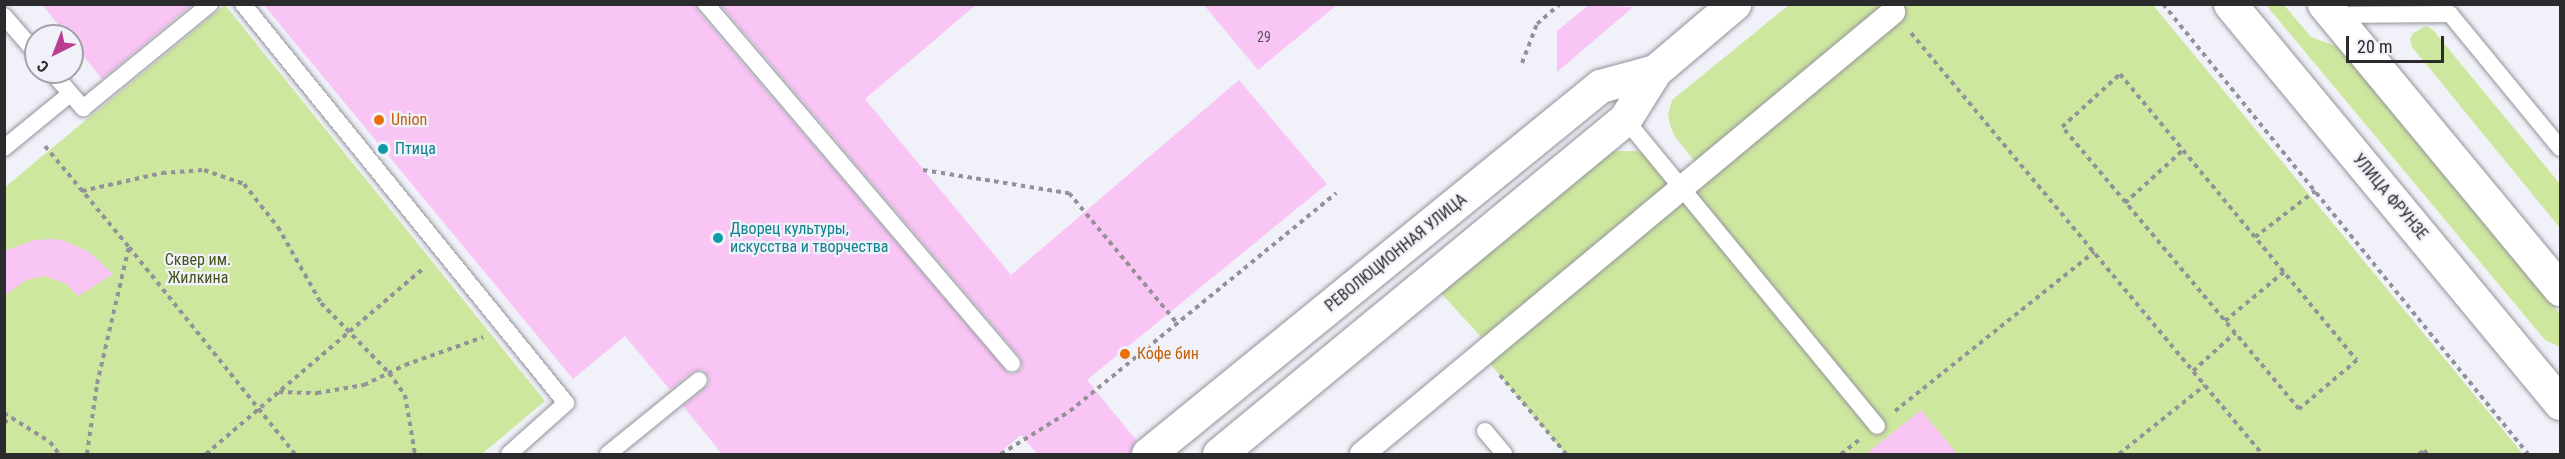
<!DOCTYPE html>
<html>
<head>
<meta charset="utf-8">
<style>
  body { margin:0 }
  #map { position:relative; width:2565px; height:459px; overflow:hidden; background:#f1f1f9; font-family:"Roboto Condensed",sans-serif }
  div>[style] { position:absolute }
  .green>* { inset:0; background:#cee79f }
  .building>* { inset:0; background:#f9c5f5 }
  .path>* { height:4px; margin-top:-2px; transform-origin:0; background:repeating-linear-gradient(90deg,#929298 0 4.5px,transparent 0 9px) }
  .roads { filter:drop-shadow(0 0 2px #93939b) drop-shadow(0 0 2px #93939b) }
  .service>* { height:16px; margin:-8px; padding:0 8px; transform-origin:8px; border-radius:8px; background:#fff }
  .pedestrian>* { height:24px; margin:-12px; padding:0 12px; transform-origin:12px; border-radius:12px; background:#fff }
  .secondary>* { height:33px; margin:-16.5px; padding:0 16.5px; transform-origin:16.5px; border-radius:16.5px; background:#fff }
  .dots>* { width:16px; height:16px; translate:-50% -50%; box-sizing:border-box; border:3px solid #f1f1f9; border-radius:50% }
  span { translate:-50% -50%; white-space:nowrap; text-align:center; line-height:1.15; -webkit-text-stroke:4.5px #f1f1f9; paint-order:stroke }
  .number-label { font-size:14px; color:#5e5260 }
  .number-label span { -webkit-text-stroke-width:0 }
  .food-label { font-size:16px; color:#c56008 }
  .left { translate:0 -50%; text-align:left }
  .culture-label { font-size:16px; color:#0d838f }
  .street-label { font-size:16px; color:#2b2b2e }
  .park-label { font-size:16px; color:#43541c }
  .frame { position:absolute; inset:0; border:6px solid #2b2b2e; pointer-events:none }
  .north { position:absolute; left:24px; top:24px; width:60px; height:60px; box-sizing:border-box; background:#f1f1f9; border:2px solid #a2a2a8; border-radius:50%; rotate:222deg; font-size:16px; font-weight:700; line-height:24px; text-align:center; color:#2b2b2e }
  .north::after { content:''; display:block; margin:auto; width:21px; height:27px; background:#ba3e8f; clip-path:polygon(50% 0,100% 100%,50% 72%,0 100%) }
  .scale { position:absolute; left:2346px; top:36px; width:98px; height:27px; box-sizing:border-box; border:3px solid #2b2b2e; border-top:0; padding-left:8px; font-size:18px; line-height:21px; white-space:nowrap; color:#2b2b2e; -webkit-text-stroke:4px #f1f1f9; paint-order:stroke }
</style>
</head>
<body>
<div id="map">
  <div class="green">
    <div style="clip-path:polygon(225px 5px,545px 401px,482px 454px,5px 454px,5px 187px)"></div>
    <div style="clip-path:polygon(1789px 5px,1892px 5px,1697px 164px,1675px 137px,1670px 125px,1668px 114px,1672px 100px)"></div>
    <div style="clip-path:polygon(1903px 5px,2153px 5px,2523px 454px,1565px 454px,1482px 354px)"></div>
    <div style="clip-path:polygon(2266px 5px,2284px 5px,2311px 37px,2336px 46px,2353px 60px,2560px 314px,2560px 347px,2545px 340px)"></div>
    <div style="clip-path:polygon(2426px 26px,2433px 30px,2560px 184px,2560px 228px,2412px 47px,2410px 39px,2413px 33px)"></div>
    <div style="clip-path:polygon(1615px 151px,1637px 151px,1646px 155px,1671px 186px,1484px 340px,1439px 291px,1603px 155px)"></div>
  </div>
  <div class="building">
    <div style="clip-path:polygon(42px 4px,193px 4px,102px 79px,72px 42px,72px 36px,67px 36px)"></div>
    <div style="clip-path:polygon(263px 4px,696px 4px,698px 11px,1009px 374px,1014px 374px,1022px 368px,1020px 357px,720px 4px,977px 4px,865px 99px,1011px 275px,1239px 80px,1327px 184px,1087px 380px,1136px 440px,1130px 454px,1037px 454px,1021px 435px,998px 454px,722px 454px,683px 406px,709px 384px,709px 378px,703px 370px,692px 372px,670px 390px,625px 336px,573px 379px)"></div>
    <div style="clip-path:polygon(1203px 4px,1338px 4px,1258px 70px)"></div>
    <div style="clip-path:polygon(1589px 5px,1633px 7px,1557px 72px,1557px 31px)"></div>
    <div style="clip-path:polygon(54px 239px,65px 241px,89px 252px,113px 274px,78px 296px,65px 283px,44px 276px,26px 280px,4px 296px,4px 251px,35px 240px)"></div>
    <div style="clip-path:polygon(1921px 410px,1957px 454px,1866px 454px)"></div>
  </div>
  <div class="path">
    <div style="left:2163px;top:4px;width:579px;rotate:50.95deg"></div>
    <div style="left:1911px;top:33px;width:548px;rotate:50.18deg"></div>
    <div style="left:1522px;top:63px;width:42px;rotate:-69deg"></div>
    <div style="left:1537px;top:24px;width:30px;rotate:-41deg"></div>
    <div style="left:2120px;top:74px;width:371px;rotate:50.4deg"></div>
    <div style="left:2357px;top:360px;width:76px;rotate:139.8deg"></div>
    <div style="left:2299px;top:409px;width:368px;rotate:-130deg"></div>
    <div style="left:2062px;top:127px;width:79px;rotate:-42.4deg"></div>
    <div style="left:45px;top:146px;width:131px;rotate:50.3deg"></div>
    <div style="left:923px;top:170px;width:148px;rotate:9deg"></div>
    <div style="left:1069px;top:193px;width:169px;rotate:50.3deg"></div>
    <div style="left:82px;top:191px;width:82px;rotate:-12.7deg"></div>
    <div style="left:162px;top:173px;width:42px;rotate:-4.1deg"></div>
    <div style="left:204px;top:170px;width:42px;rotate:19.3deg"></div>
    <div style="left:244px;top:184px;width:55px;rotate:51.7deg"></div>
    <div style="left:278px;top:227px;width:87px;rotate:60.5deg"></div>
    <div style="left:321px;top:303px;width:98px;rotate:45.8deg"></div>
    <div style="left:389px;top:373px;width:27px;rotate:54deg"></div>
    <div style="left:405px;top:395px;width:60px;rotate:80.4deg"></div>
    <div style="left:2125px;top:203px;width:79px;rotate:-42.4deg"></div>
    <div style="left:2255px;top:237px;width:76px;rotate:-37.5deg"></div>
    <div style="left:2225px;top:321px;width:77px;rotate:-39.7deg"></div>
    <div style="left:2193px;top:371px;width:57px;rotate:-42.1deg"></div>
    <div style="left:1500px;top:375px;width:103px;rotate:50.1deg"></div>
    <div style="left:279px;top:392px;width:38px;rotate:2deg"></div>
    <div style="left:317px;top:393px;width:48px;rotate:-9.7deg"></div>
    <div style="left:364px;top:385px;width:46px;rotate:-26deg"></div>
    <div style="left:405px;top:365px;width:83px;rotate:-19.7deg"></div>
    <div style="left:1895px;top:411px;width:255px;rotate:-38.6deg"></div>
    <div style="left:4px;top:413px;width:54px;rotate:32.2deg"></div>
    <div style="left:50px;top:442px;width:15px;rotate:53deg"></div>
    <div style="left:4px;top:423px;width:9px;rotate:-36deg"></div>
    <div style="left:87px;top:454px;width:71px;rotate:-81.9deg"></div>
    <div style="left:97px;top:384px;width:141px;rotate:-76.9deg"></div>
    <div style="left:129px;top:247px;width:265px;rotate:51.3deg"></div>
    <div style="left:206px;top:454px;width:287px;rotate:-40.5deg"></div>
    <div style="left:1001px;top:454px;width:81px;rotate:-31.9deg"></div>
    <div style="left:1070px;top:411px;width:344px;rotate:-39.3deg"></div>
    <div style="left:1841px;top:454px;width:23px;rotate:-38deg"></div>
    <div style="left:2119px;top:454px;width:110px;rotate:-38.7deg"></div>
    <div style="left:2419px;top:454px;width:6px;rotate:-39deg"></div>
    <div style="left:2424px;top:450px;width:5px;rotate:53deg"></div>
  </div>
  <div class="roads">
    <div class="service">
      <div style="left:243px;top:4px;width:513px;rotate:51.01deg"></div>
      <div style="left:566px;top:403px;width:76px;rotate:138.2deg"></div>
      <div style="left:706px;top:4px;width:472px;rotate:49.6deg"></div>
      <div style="left:2334px;top:15px;width:116px;rotate:-0.5deg"></div>
      <div style="left:2450px;top:14px;width:173px;rotate:50.6deg"></div>
      <div style="left:4px;top:16px;width:49px;rotate:49.1deg"></div>
      <div style="left:52px;top:72px;width:48px;rotate:49.3deg"></div>
      <div style="left:83px;top:108px;width:164px;rotate:-39.3deg"></div>
      <div style="left:1625px;top:119px;width:397px;rotate:50.6deg"></div>
      <div style="left:4px;top:148px;width:85px;rotate:-39.3deg"></div>
      <div style="left:1485px;top:431px;width:30px;rotate:50deg"></div>
      <div style="left:608px;top:454px;width:117px;rotate:-39.1deg"></div>
    </div>
    <div class="pedestrian">
      <div style="left:1362px;top:454px;width:691px;rotate:-39.77deg"></div>
    </div>
    <div class="secondary">
      <div style="left:2230px;top:4px;width:518px;rotate:50.41deg"></div>
      <div style="left:2324px;top:4px;width:370px;rotate:50.4deg"></div>
      <div style="left:1148px;top:454px;width:583px;rotate:-39.15deg"></div>
      <div style="left:1600px;top:86px;width:57px;rotate:-15.3deg"></div>
      <div style="left:1219px;top:454px;width:526px;rotate:-39.53deg"></div>
      <div style="left:1625px;top:119px;width:57px;rotate:-58deg"></div>
      <div style="left:1655px;top:71px;width:104px;rotate:-40.3deg"></div>
    </div>
  </div>
  <div class="dots">
    <div style="left:379px;top:120px;background:#e8710a"></div>
    <div style="left:383px;top:149px;background:#0f9aa8"></div>
    <div style="left:718px;top:238px;background:#0f9aa8"></div>
    <div style="left:1125px;top:354px;background:#e8710a"></div>
  </div>
  <div class="number-label">
    <span style="left:1264px;top:37px">29</span>
  </div>
  <div class="food-label">
    <span class="left" style="left:391px;top:120px">Union</span>
    <span class="left" style="left:1137px;top:354px">Кофе бин</span>
  </div>
  <div class="culture-label">
    <span class="left" style="left:395px;top:149px">Птица</span>
    <span class="left" style="left:730px;top:238px">Дворец культуры,<br>искусства и творчества</span>
  </div>
  <div class="street-label">
    <span style="left:2390px;top:197px;rotate:50deg">УЛИЦА ФРУНЗЕ</span>
    <span style="left:1396px;top:253px;rotate:-39deg">РЕВОЛЮЦИОННАЯ УЛИЦА</span>
  </div>
  <div class="park-label">
    <span style="left:198px;top:269px">Сквер им.<br>Жилкина</span>
  </div>
  <div class="frame"></div>
  <div class="north">С</div>
  <div class="scale">20 m</div>
</div>
</body>
</html>
